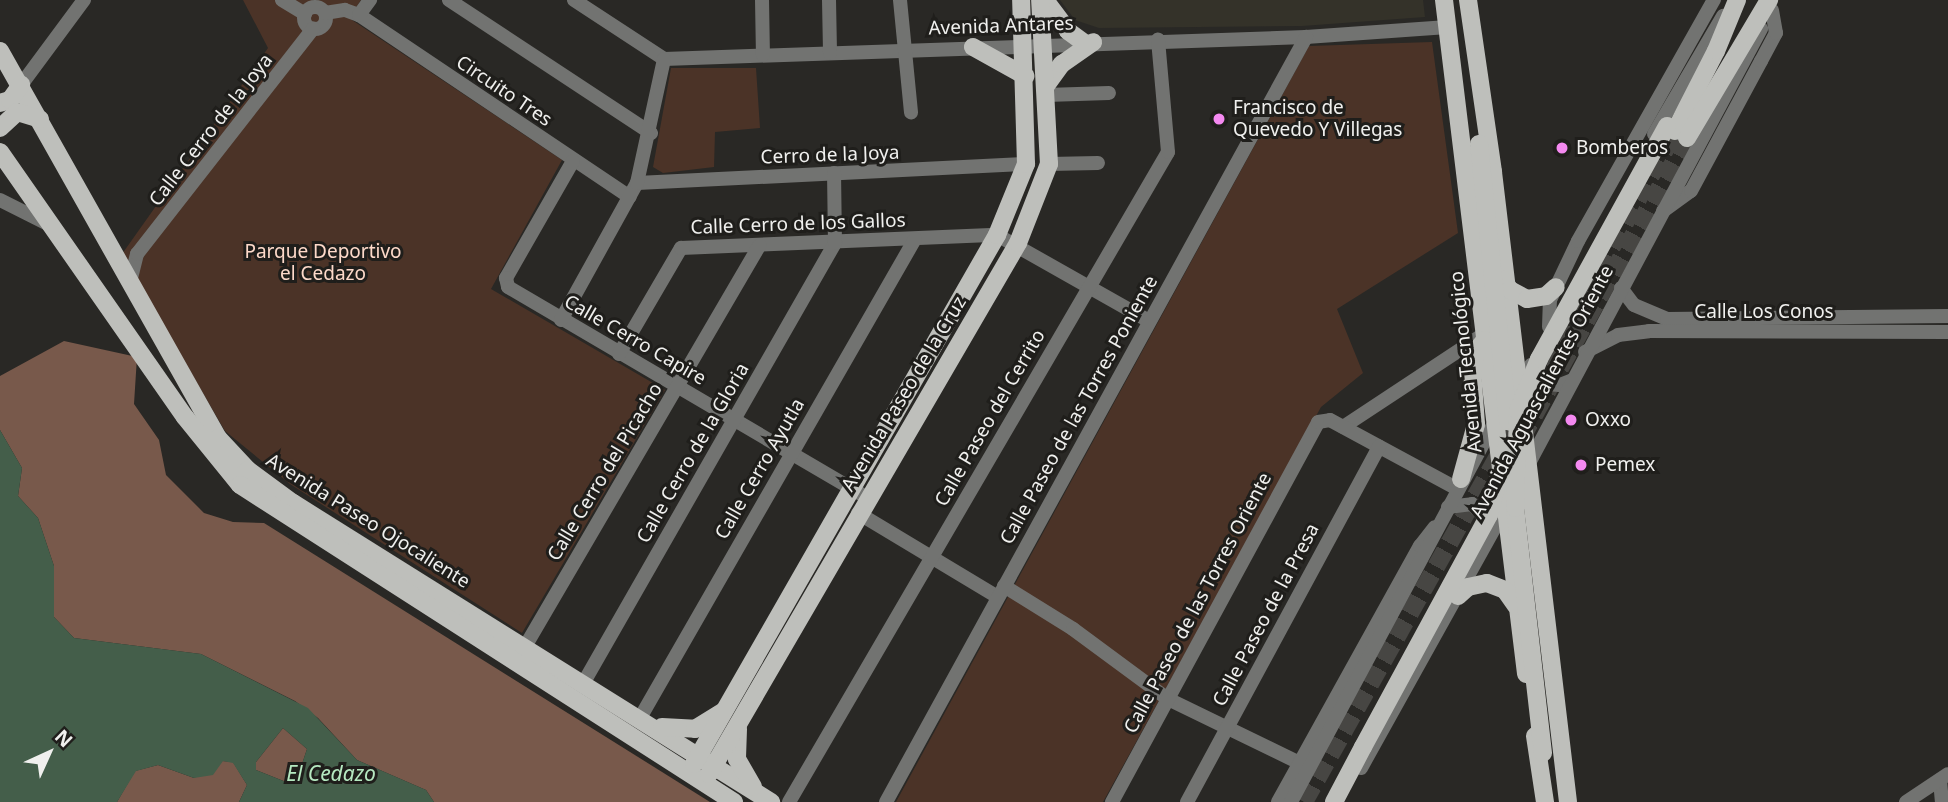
<!DOCTYPE html>
<html>
<head>
<meta charset="utf-8">
<style>
  body { margin:0 }
  #map { position:relative; width:1948px; height:802px; overflow:hidden; background:#292825; font-family:"Noto Sans",sans-serif }
  div>[style] { position:absolute }
  .built>* { inset:0; background:#343229 }
  .green>* { inset:0; background:#4b3327 }
  .forest>* { inset:0; background:#78594b }
  .water>* { inset:0; background:#445e4a }
  .major-tunnel>* { height:18px; margin-top:-9px; transform-origin:0; background:repeating-linear-gradient(90deg,#474643 0 18px,transparent 0 27px) }
  .minor>* { height:14px; margin:-7px; padding:0 7px; transform-origin:7px; border-radius:7px; background:#727371 }
  .minor>.ring { margin:-7px; padding:0; box-sizing:content-box; background:none; border:14px solid #727371; border-radius:50% }
  .major>* { height:18px; margin:-9px; padding:0 9px; transform-origin:9px; border-radius:9px; background:#bebfbb }
  .major-bridge>* { height:18px; margin:-9px; padding:0 9px; transform-origin:9px; border-radius:9px; background:#bebfbb }
  .dots>* { width:19px; height:19px; translate:-50% -50%; box-sizing:border-box; border:4px solid #1f1e1b; border-radius:50% }
  span { translate:-50% -50%; white-space:nowrap; text-align:center; line-height:1.15; -webkit-text-stroke:6px #1f1e1b; paint-order:stroke }
  .street-label { font-size:19px; color:#f0f0ee }
  .poi-label { font-size:19px; color:#f0f0ee }
  .left { translate:0 -50%; text-align:left }
  .park-label { font-size:19px; color:#fdd9c9 }
  .water-label { font-size:21px; color:#b6e9c1; font-style:italic }
  .north { position:absolute; left:14px; top:718px; width:70px; height:70px; -webkit-text-stroke:5px #1f1e1b; paint-order:stroke; rotate:45deg; font-size:19px; font-weight:700; line-height:28px; text-align:center; color:#f0f0ee }
  .north::after { content:''; display:block; margin:auto; width:24px; height:32px; background:#f0f0ee; clip-path:polygon(50% 0,100% 100%,50% 72%,0 100%) }
</style>
</head>
<body>
<div id="map">
  <div class="built">
    <div style="clip-path:polygon(1060px 0,1423px 0,1425px 17px,1302px 26px,1099px 28px,1075px 20px)"></div>
  </div>
  <div class="green">
    <div style="clip-path:polygon(243px 0,361px 0,349px 18px,562px 160px,491px 289px,665px 390px,522px 633px,290px 484px,225px 431px,122px 254px,268px 48px)"></div>
    <div style="clip-path:polygon(1432px 42px,1458px 233px,1337px 309px,1363px 373px,1321px 407px,1103px 802px,896px 802px,1309px 46px)"></div>
    <div style="clip-path:polygon(671px 68px,756px 68px,760px 128px,715px 132px,714px 167px,663px 173px,653px 167px)"></div>
  </div>
  <div class="forest">
    <div style="clip-path:polygon(64px 341px,137px 357px,134px 404px,159px 440px,166px 475px,204px 513px,233px 522px,264px 523px,710px 802px,434px 802px,426px 790px,357px 760px,318px 718px,295px 701px,201px 654px,74px 638px,54px 617px,54px 566px,38px 518px,18px 496px,22px 468px,0 430px,0 376px)"></div>
    <div style="clip-path:polygon(283px 728px,307px 749px,300px 770px,286px 782px,256px 770px,256px 762px)"></div>
    <div style="clip-path:polygon(222px 761px,233px 762px,247px 785px,239px 802px,117px 802px,135px 771px,158px 765px,194px 778px)"></div>
  </div>
  <div class="water">
    <div style="clip-path:polygon(evenodd,0 430px,22px 468px,18px 496px,38px 518px,54px 566px,54px 617px,74px 638px,201px 654px,308px 708px,357px 760px,426px 790px,434px 802px,239px 802px,247px 785px,233px 763px,223px 761px,213px 775px,194px 778px,158px 765px,136px 771px,117px 802px,0 802px,0 430px,283px 728px,307px 749px,300px 770px,286px 782px,256px 770px,256px 762px,283px 728px)"></div>
  </div>
  <div class="major-tunnel">
    <div style="left:1534px;top:389px;width:294px;rotate:-61.3deg"></div>
    <div style="left:1521px;top:439px;width:344px;rotate:-61.1deg"></div>
    <div style="left:1304px;top:802px;width:441px;rotate:-60.7deg"></div>
  </div>
  <div class="minor">
    <div style="left:282px;top:0;width:27px;rotate:31deg"></div>
    <div style="left:449px;top:0;width:242px;rotate:33.4deg"></div>
    <div style="left:574px;top:0;width:108px;rotate:33.2deg"></div>
    <div style="left:664px;top:59px;width:642px;rotate:-1.96deg"></div>
    <div style="left:1306px;top:37px;width:142px;rotate:-4deg"></div>
    <div style="left:762px;top:0;width:55px;rotate:89deg"></div>
    <div style="left:829px;top:0;width:53px;rotate:88.9deg"></div>
    <div style="left:900px;top:0;width:113px;rotate:84.4deg"></div>
    <div class="ring" style="left:304px;top:7px;width:8px;height:8px"></div>
    <div style="left:325px;top:13px;width:20px;rotate:-9deg"></div>
    <div style="left:345px;top:10px;width:15px;rotate:20deg"></div>
    <div style="left:359px;top:15px;width:326px;rotate:33.9deg"></div>
    <div style="left:359px;top:15px;width:19px;rotate:-54deg"></div>
    <div style="left:21px;top:85px;width:106px;rotate:-53.5deg"></div>
    <div style="left:1046px;top:95px;width:63px;rotate:-1.8deg"></div>
    <div style="left:1654px;top:134px;width:137px;rotate:-59.7deg"></div>
    <div style="left:573px;top:161px;width:135px;rotate:119.8deg"></div>
    <div style="left:506px;top:278px;width:9px;rotate:77deg"></div>
    <div style="left:508px;top:287px;width:409px;rotate:30.4deg"></div>
    <div style="left:1049px;top:164px;width:49px;rotate:-1.2deg"></div>
    <div style="left:637px;top:183px;width:389px;rotate:-2.8deg"></div>
    <div style="left:0;top:200px;width:58px;rotate:26.6deg"></div>
    <div style="left:1663px;top:211px;width:34px;rotate:-36deg"></div>
    <div style="left:1691px;top:191px;width:148px;rotate:-61.7deg"></div>
    <div style="left:1761px;top:61px;width:32px;rotate:-62deg"></div>
    <div style="left:1776px;top:33px;width:23px;rotate:-100deg"></div>
    <div style="left:130px;top:282px;width:29px;rotate:-76deg"></div>
    <div style="left:137px;top:254px;width:286px;rotate:-52deg"></div>
    <div style="left:1621px;top:288px;width:21px;rotate:53deg"></div>
    <div style="left:1634px;top:305px;width:36px;rotate:23deg"></div>
    <div style="left:1667px;top:319px;width:281px;rotate:-0.6deg"></div>
    <div style="left:561px;top:320px;width:157px;rotate:-61deg"></div>
    <div style="left:637px;top:183px;width:127px;rotate:-77.7deg"></div>
    <div style="left:1549px;top:327px;width:27px;rotate:-88deg"></div>
    <div style="left:1550px;top:300px;width:65px;rotate:-64.6deg"></div>
    <div style="left:1578px;top:241px;width:277px;rotate:-60.6deg"></div>
    <div style="left:1585px;top:352px;width:37px;rotate:-27deg"></div>
    <div style="left:1618px;top:335px;width:31px;rotate:-7deg"></div>
    <div style="left:1649px;top:331px;width:299px;rotate:0.2deg"></div>
    <div style="left:619px;top:354px;width:123px;rotate:-59.7deg"></div>
    <div style="left:681px;top:248px;width:316px;rotate:-2.4deg"></div>
    <div style="left:997px;top:235px;width:175px;rotate:29.5deg"></div>
    <div style="left:1531px;top:365px;width:24px;rotate:54deg"></div>
    <div style="left:1545px;top:384px;width:15px;rotate:4deg"></div>
    <div style="left:1560px;top:385px;width:11px;rotate:-22deg"></div>
    <div style="left:1343px;top:427px;width:169px;rotate:-33.4deg"></div>
    <div style="left:1527px;top:467px;width:497px;rotate:-61.9deg"></div>
    <div style="left:1448px;top:507px;width:24px;rotate:-7deg"></div>
    <div style="left:1472px;top:504px;width:26px;rotate:47deg"></div>
    <div style="left:858px;top:513px;width:163px;rotate:31deg"></div>
    <div style="left:1004px;top:586px;width:81px;rotate:31.9deg"></div>
    <div style="left:1073px;top:629px;width:118px;rotate:36.4deg"></div>
    <div style="left:1168px;top:699px;width:147px;rotate:25.9deg"></div>
    <div style="left:526px;top:645px;width:463px;rotate:-59.7deg"></div>
    <div style="left:584px;top:682px;width:506px;rotate:-60.24deg"></div>
    <div style="left:835px;top:243px;width:70px;rotate:-90.8deg"></div>
    <div style="left:640px;top:718px;width:552px;rotate:-60.14deg"></div>
    <div style="left:1361px;top:768px;width:302px;rotate:-60.9deg"></div>
    <div style="left:1940px;top:780px;width:22px;rotate:85deg"></div>
    <div style="left:789px;top:802px;width:752px;rotate:-59.75deg"></div>
    <div style="left:1168px;top:152px;width:113px;rotate:-95.1deg"></div>
    <div style="left:886px;top:802px;width:873px;rotate:-61.23deg"></div>
    <div style="left:1112px;top:802px;width:432px;rotate:-61.5deg"></div>
    <div style="left:1318px;top:422px;width:12px;rotate:-9deg"></div>
    <div style="left:1330px;top:420px;width:143px;rotate:28.4deg"></div>
    <div style="left:1187px;top:802px;width:404px;rotate:-61.6deg"></div>
    <div style="left:1278px;top:802px;width:293px;rotate:-61deg"></div>
    <div style="left:1420px;top:546px;width:24px;rotate:-52deg"></div>
    <div style="left:1291px;top:802px;width:436px;rotate:-61.8deg"></div>
    <div style="left:1906px;top:802px;width:50px;rotate:-33.7deg"></div>
  </div>
  <div class="major">
    <div style="left:1045px;top:0;width:39px;rotate:53deg"></div>
    <div style="left:1068px;top:31px;width:19px;rotate:36deg"></div>
    <div style="left:1444px;top:0;width:679px;rotate:83.06deg"></div>
    <div style="left:1468px;top:0;width:174px;rotate:81.7deg"></div>
    <div style="left:1493px;top:172px;width:634px;rotate:83.21deg"></div>
    <div style="left:973px;top:47px;width:60px;rotate:29.1deg"></div>
    <div style="left:0;top:51px;width:444px;rotate:60.6deg"></div>
    <div style="left:218px;top:438px;width:44px;rotate:46.8deg"></div>
    <div style="left:248px;top:470px;width:56px;rotate:36.3deg"></div>
    <div style="left:293px;top:503px;width:564px;rotate:32.03deg"></div>
    <div style="left:1045px;top:87px;width:29px;rotate:-54deg"></div>
    <div style="left:1062px;top:64px;width:38px;rotate:-35deg"></div>
    <div style="left:0;top:103px;width:10px;rotate:-17deg"></div>
    <div style="left:10px;top:100px;width:19px;rotate:-54deg"></div>
    <div style="left:0;top:128px;width:23px;rotate:-43deg"></div>
    <div style="left:17px;top:112px;width:24px;rotate:17deg"></div>
    <div style="left:1675px;top:131px;width:90px;rotate:-62.9deg"></div>
    <div style="left:1716px;top:51px;width:55px;rotate:-67.6deg"></div>
    <div style="left:1687px;top:138px;width:161px;rotate:-59.3deg"></div>
    <div style="left:0;top:152px;width:323px;rotate:55.1deg"></div>
    <div style="left:185px;top:417px;width:87px;rotate:51deg"></div>
    <div style="left:240px;top:485px;width:587px;rotate:32.69deg"></div>
    <div style="left:1502px;top:279px;width:14px;rotate:54deg"></div>
    <div style="left:1510px;top:290px;width:19px;rotate:28deg"></div>
    <div style="left:1527px;top:299px;width:19px;rotate:-9deg"></div>
    <div style="left:1546px;top:296px;width:13px;rotate:-42deg"></div>
    <div style="left:1461px;top:479px;width:57px;rotate:-74.7deg"></div>
    <div style="left:1476px;top:424px;width:54px;rotate:-94.2deg"></div>
    <div style="left:1472px;top:370px;width:19px;rotate:-78deg"></div>
    <div style="left:1476px;top:351px;width:14px;rotate:-51deg"></div>
    <div style="left:1458px;top:596px;width:13px;rotate:-42deg"></div>
    <div style="left:1468px;top:587px;width:19px;rotate:-12deg"></div>
    <div style="left:1487px;top:583px;width:19px;rotate:21deg"></div>
    <div style="left:1505px;top:590px;width:19px;rotate:55deg"></div>
    <div style="left:662px;top:727px;width:33px;rotate:3deg"></div>
    <div style="left:695px;top:729px;width:32px;rotate:-32deg"></div>
    <div style="left:738px;top:729px;width:30px;rotate:92deg"></div>
    <div style="left:737px;top:759px;width:32px;rotate:60deg"></div>
    <div style="left:1535px;top:736px;width:67px;rotate:81.4deg"></div>
    <div style="left:694px;top:764px;width:610px;rotate:-60.2deg"></div>
    <div style="left:997px;top:235px;width:77px;rotate:-67.8deg"></div>
    <div style="left:1026px;top:164px;width:164px;rotate:-91.7deg"></div>
    <div style="left:709px;top:774px;width:614px;rotate:-59.8deg"></div>
    <div style="left:1018px;top:243px;width:85px;rotate:-68.6deg"></div>
    <div style="left:1049px;top:164px;width:164px;rotate:-93.1deg"></div>
    <div style="left:1334px;top:802px;width:62px;rotate:-62.2deg"></div>
  </div>
  <div class="major-bridge">
    <div style="left:1479px;top:144px;width:279px;rotate:84deg"></div>
    <div style="left:1363px;top:747px;width:264px;rotate:-61.5deg"></div>
    <div style="left:1489px;top:515px;width:68px;rotate:-75.6deg"></div>
    <div style="left:1543px;top:753px;width:247px;rotate:-96.5deg"></div>
    <div style="left:1515px;top:508px;width:97px;rotate:-88.2deg"></div>
    <div style="left:1518px;top:411px;width:56px;rotate:-68deg"></div>
    <div style="left:1539px;top:359px;width:266px;rotate:-61.2deg"></div>
  </div>
  <div class="dots">
    <div style="left:1219px;top:119px;background:#f489f0"></div>
    <div style="left:1562px;top:148px;background:#f489f0"></div>
    <div style="left:1571px;top:420px;background:#f489f0"></div>
    <div style="left:1581px;top:465px;background:#f489f0"></div>
  </div>
  <div class="street-label">
    <span style="left:1001px;top:26px;rotate:-2deg">Avenida Antares</span>
    <span style="left:504px;top:91px;rotate:34deg">Circuito Tres</span>
    <span style="left:211px;top:130px;rotate:-52deg">Calle Cerro de la Joya</span>
    <span style="left:830px;top:155px;rotate:-2deg">Cerro de la Joya</span>
    <span style="left:798px;top:224px;rotate:-2deg">Calle Cerro de los Gallos</span>
    <span style="left:1764px;top:312px">Calle Los Conos</span>
    <span style="left:635px;top:340px;rotate:30deg">Calle Cerro Capire</span>
    <span style="left:1466px;top:362px;rotate:-96deg">Avenida Tecnológico</span>
    <span style="left:1542px;top:392px;rotate:-62deg">Avenida Aguascalientes Oriente</span>
    <span style="left:904px;top:394px;rotate:-59deg">Avenida Paseo de la Cruz</span>
    <span style="left:1079px;top:410px;rotate:-61deg">Calle Paseo de las Torres Poniente</span>
    <span style="left:990px;top:418px;rotate:-60deg">Calle Paseo del Cerrito</span>
    <span style="left:693px;top:453px;rotate:-60deg">Calle Cerro de la Gloria</span>
    <span style="left:760px;top:469px;rotate:-60deg">Calle Cerro Ayutla</span>
    <span style="left:605px;top:472px;rotate:-59deg">Calle Cerro del Picacho</span>
    <span style="left:368px;top:521px;rotate:32deg">Avenida Paseo Ojocaliente</span>
    <span style="left:1198px;top:603px;rotate:-62deg">Calle Paseo de las Torres Oriente</span>
    <span style="left:1266px;top:615px;rotate:-62deg">Calle Paseo de la Presa</span>
  </div>
  <div class="poi-label">
    <span class="left" style="left:1233px;top:119px">Francisco de<br>Quevedo Y Villegas</span>
    <span class="left" style="left:1576px;top:148px">Bomberos</span>
    <span class="left" style="left:1585px;top:420px">Oxxo</span>
    <span class="left" style="left:1595px;top:465px">Pemex</span>
  </div>
  <div class="park-label">
    <span style="left:323px;top:263px">Parque Deportivo<br>el Cedazo</span>
  </div>
  <div class="water-label">
    <span style="left:331px;top:773px">El Cedazo</span>
  </div>
  <div class="north">N</div>
</div>
</body>
</html>
